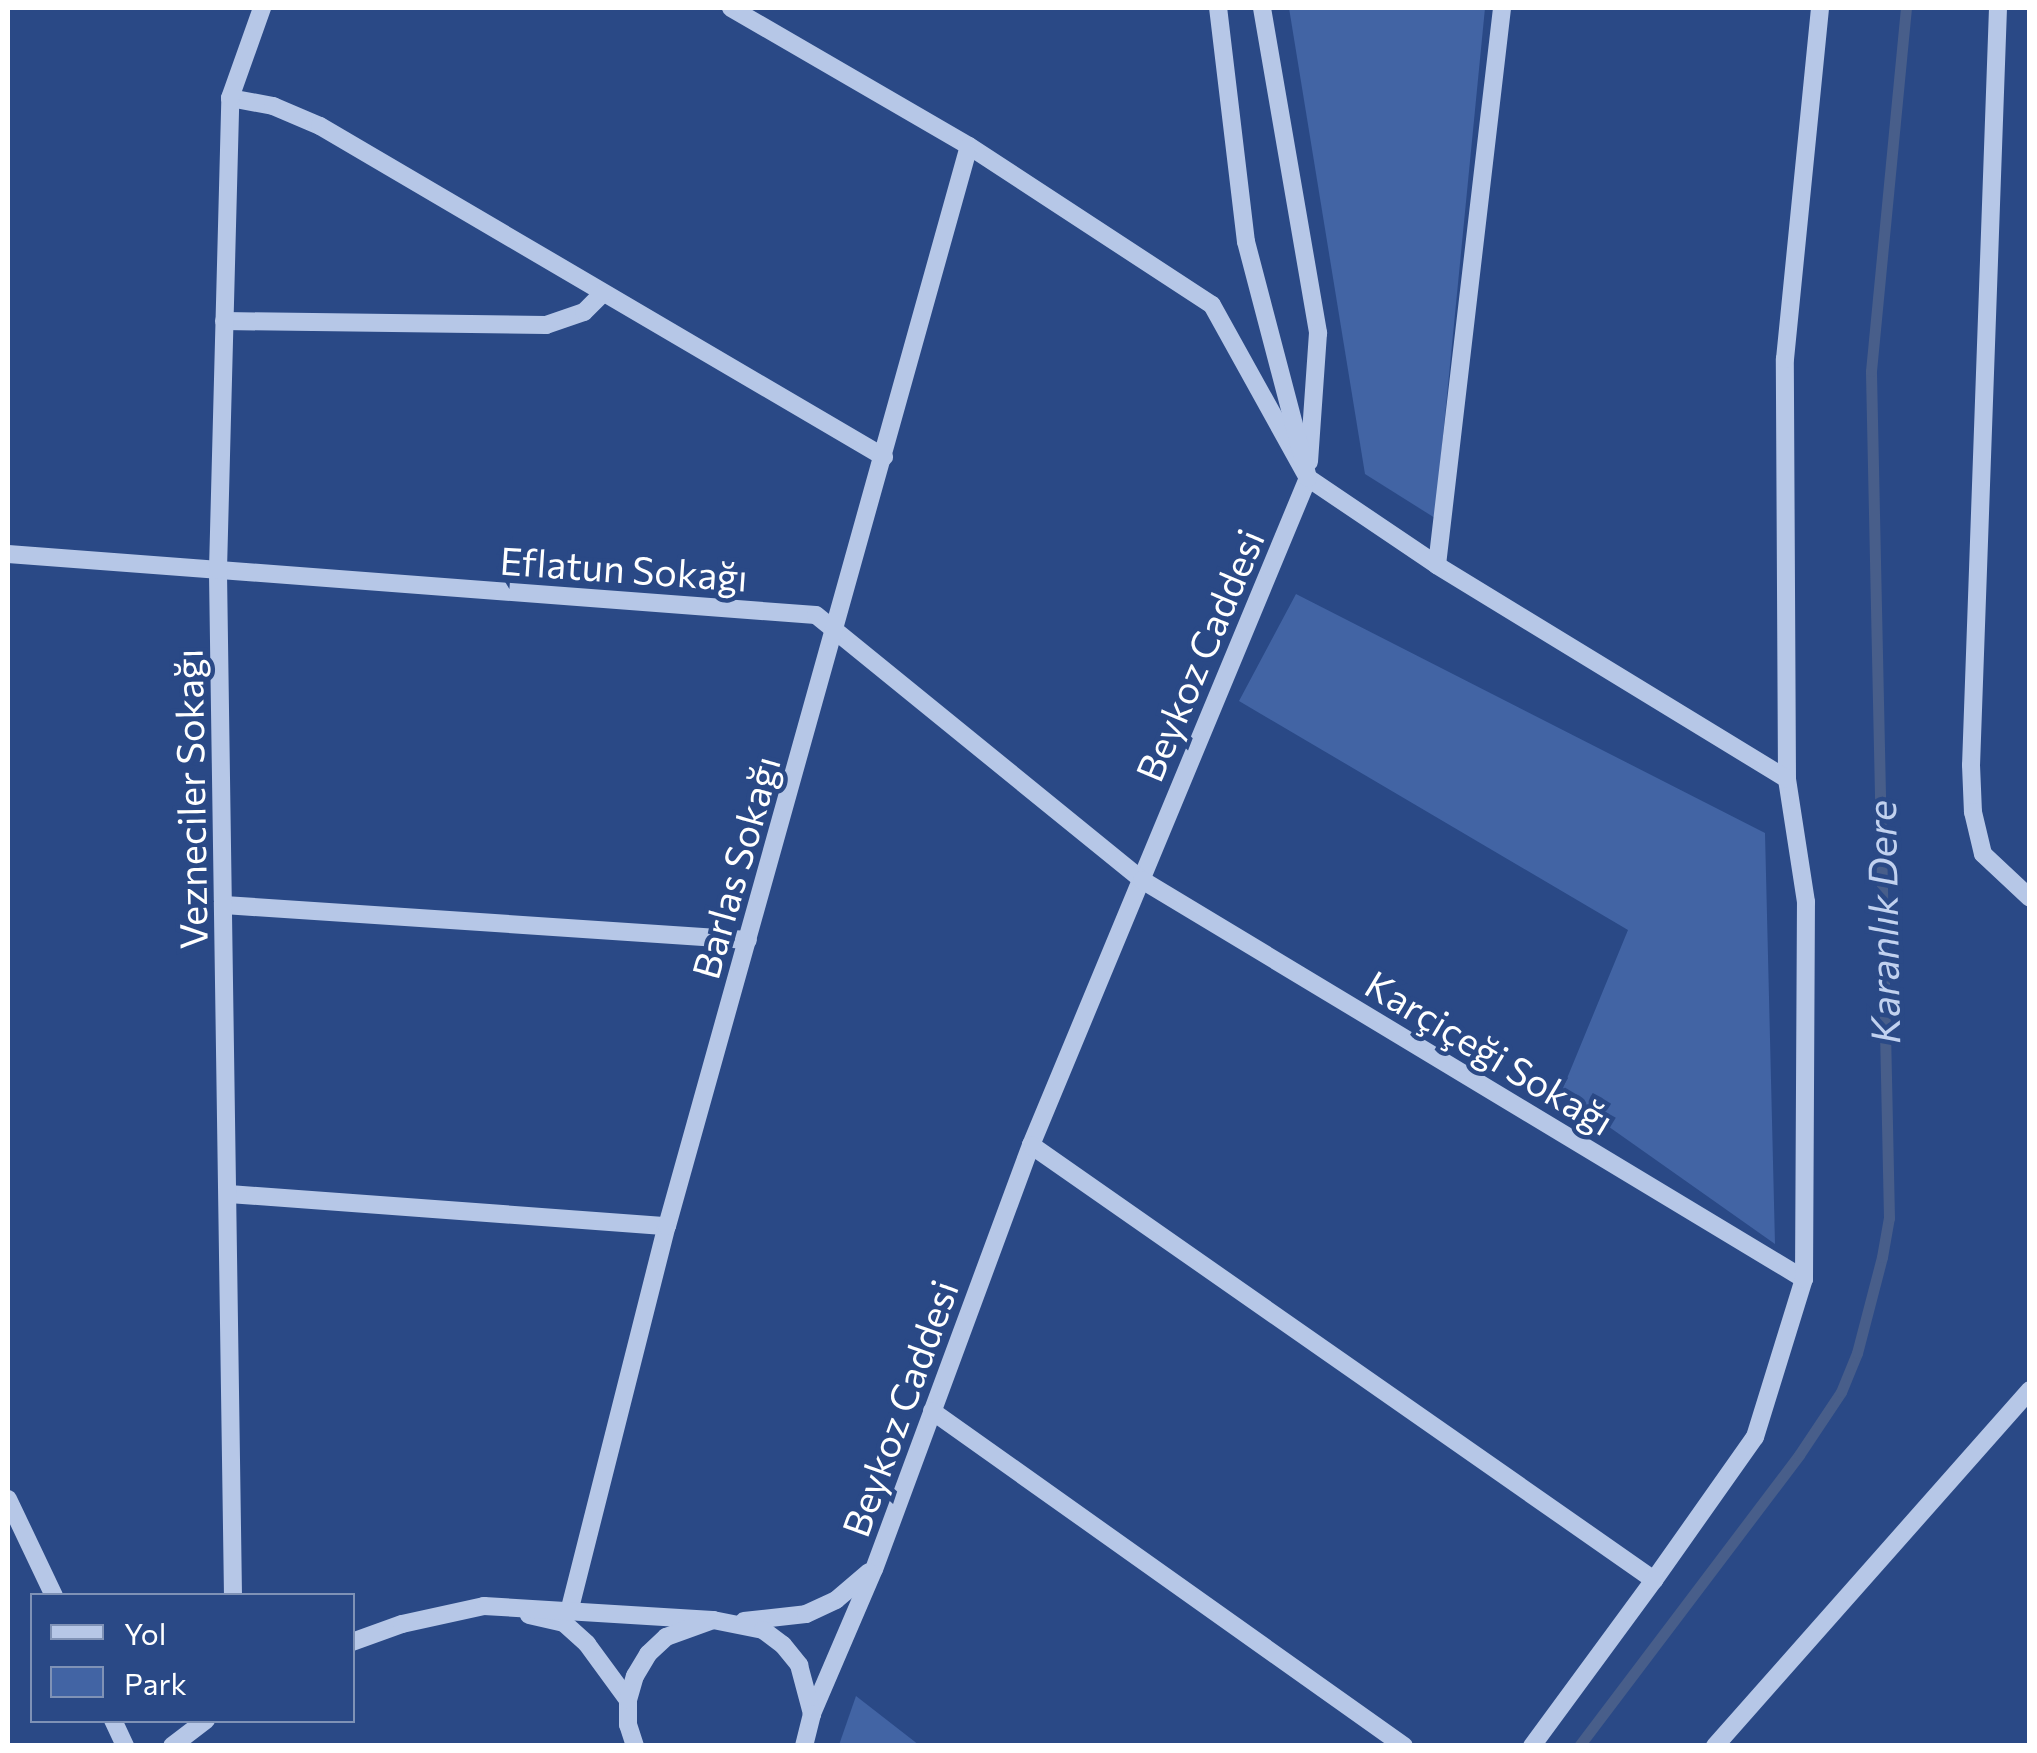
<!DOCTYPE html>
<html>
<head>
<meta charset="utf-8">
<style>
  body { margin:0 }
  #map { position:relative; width:2037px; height:1753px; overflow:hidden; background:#2a4986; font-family:Commissioner,sans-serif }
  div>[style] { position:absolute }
  .green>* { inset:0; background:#4264a4 }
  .stream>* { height:11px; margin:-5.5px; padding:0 5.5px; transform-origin:5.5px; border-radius:5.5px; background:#485e8a }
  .minor>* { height:18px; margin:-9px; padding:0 9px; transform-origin:9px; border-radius:9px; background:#b6c7e7 }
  span { translate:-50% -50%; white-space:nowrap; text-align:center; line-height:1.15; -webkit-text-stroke:9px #2a4986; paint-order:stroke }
  .street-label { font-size:38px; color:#fff }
  .water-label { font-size:40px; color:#c1d1ef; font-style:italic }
  .frame { position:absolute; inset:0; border:10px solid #fff; pointer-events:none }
  .legend { position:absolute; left:30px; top:1593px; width:325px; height:130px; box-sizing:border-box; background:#2a4986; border:2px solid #7f92b6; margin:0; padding:12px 18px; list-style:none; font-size:30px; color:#fff }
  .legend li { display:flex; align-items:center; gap:20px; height:50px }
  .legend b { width:50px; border:2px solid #7f92b6 }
</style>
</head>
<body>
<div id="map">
  <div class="green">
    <div style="clip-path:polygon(1289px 8px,1485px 8px,1435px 518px,1365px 474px)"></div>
    <div style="clip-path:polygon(1296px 594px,1765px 833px,1775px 1244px,1561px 1093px,1628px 930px,1239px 701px)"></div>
    <div style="clip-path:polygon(856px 1696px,919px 1745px,839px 1745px)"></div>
  </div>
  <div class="stream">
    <div style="left:1579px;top:1746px;width:365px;rotate:-52.9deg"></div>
    <div style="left:1799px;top:1455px;width:76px;rotate:-56.3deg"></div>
    <div style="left:1841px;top:1392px;width:42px;rotate:-67.7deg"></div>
    <div style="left:1857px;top:1353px;width:99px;rotate:-75.4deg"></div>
    <div style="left:1882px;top:1257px;width:40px;rotate:-80deg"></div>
    <div style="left:1889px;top:1218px;width:847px;rotate:-91.22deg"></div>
    <div style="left:1871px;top:371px;width:365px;rotate:-84.5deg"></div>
  </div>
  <div class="minor">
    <div style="left:731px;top:8px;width:275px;rotate:30.1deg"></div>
    <div style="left:969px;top:146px;width:290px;rotate:33.2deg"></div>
    <div style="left:1212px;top:305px;width:198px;rotate:61deg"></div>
    <div style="left:1308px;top:478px;width:722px;rotate:112.55deg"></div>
    <div style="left:1031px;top:1145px;width:452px;rotate:110.3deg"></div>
    <div style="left:874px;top:1569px;width:158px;rotate:113.2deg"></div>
    <div style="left:1262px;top:8px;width:330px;rotate:80.2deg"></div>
    <div style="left:1318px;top:333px;width:129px;rotate:94deg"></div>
    <div style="left:1998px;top:8px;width:757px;rotate:92.04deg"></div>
    <div style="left:1971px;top:765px;width:47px;rotate:87.6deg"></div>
    <div style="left:1973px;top:812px;width:43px;rotate:76.6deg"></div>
    <div style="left:1983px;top:854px;width:64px;rotate:43.1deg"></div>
    <div style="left:230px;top:98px;width:44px;rotate:10.5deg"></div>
    <div style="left:273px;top:106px;width:51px;rotate:23.1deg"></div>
    <div style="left:320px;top:126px;width:654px;rotate:30.41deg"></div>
    <div style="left:224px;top:321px;width:322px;rotate:0.7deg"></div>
    <div style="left:546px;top:325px;width:40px;rotate:-18.9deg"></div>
    <div style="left:584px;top:312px;width:27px;rotate:-45deg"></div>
    <div style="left:8px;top:554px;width:810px;rotate:4.32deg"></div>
    <div style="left:816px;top:615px;width:420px;rotate:39.1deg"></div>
    <div style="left:1142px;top:880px;width:773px;rotate:31.08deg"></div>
    <div style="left:1437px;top:565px;width:561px;rotate:-83.34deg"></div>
    <div style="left:1787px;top:779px;width:420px;rotate:-90.3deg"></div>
    <div style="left:1785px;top:359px;width:353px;rotate:-84.3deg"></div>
    <div style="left:224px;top:905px;width:525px;rotate:3.82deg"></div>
    <div style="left:1031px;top:1145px;width:760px;rotate:34.92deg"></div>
    <div style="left:1654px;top:1580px;width:175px;rotate:-54.8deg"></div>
    <div style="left:1755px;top:1437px;width:165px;rotate:-72.8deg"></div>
    <div style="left:1804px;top:1279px;width:377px;rotate:-89.7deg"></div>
    <div style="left:1806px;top:902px;width:124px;rotate:-98.8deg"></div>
    <div style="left:1787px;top:779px;width:410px;rotate:-148.6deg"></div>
    <div style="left:1437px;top:565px;width:156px;rotate:-146deg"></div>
    <div style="left:1308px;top:478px;width:244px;rotate:-104.7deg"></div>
    <div style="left:1246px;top:242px;width:236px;rotate:-96.8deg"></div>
    <div style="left:229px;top:1194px;width:439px;rotate:4.2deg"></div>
    <div style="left:932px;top:1411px;width:579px;rotate:35.37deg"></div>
    <div style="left:8px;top:1499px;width:107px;rotate:64.6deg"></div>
    <div style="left:233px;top:1596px;width:1026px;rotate:-90.84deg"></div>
    <div style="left:218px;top:570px;width:472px;rotate:-88.5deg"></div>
    <div style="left:230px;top:98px;width:96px;rotate:-70.4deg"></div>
    <div style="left:570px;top:1608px;width:394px;rotate:-75.8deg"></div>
    <div style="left:667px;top:1226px;width:1121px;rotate:-74.38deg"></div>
    <div style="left:529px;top:1615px;width:36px;rotate:13deg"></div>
    <div style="left:564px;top:1623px;width:31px;rotate:42deg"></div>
    <div style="left:587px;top:1644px;width:69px;rotate:53.8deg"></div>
    <div style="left:744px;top:1621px;width:62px;rotate:-6.4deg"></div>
    <div style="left:806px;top:1614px;width:33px;rotate:-25deg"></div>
    <div style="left:836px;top:1600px;width:43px;rotate:-40.3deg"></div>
    <div style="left:352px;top:1642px;width:53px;rotate:-19.8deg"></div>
    <div style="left:402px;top:1624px;width:84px;rotate:-12.4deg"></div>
    <div style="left:484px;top:1606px;width:229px;rotate:3.5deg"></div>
    <div style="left:113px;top:1720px;width:29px;rotate:65deg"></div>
    <div style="left:172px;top:1746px;width:43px;rotate:-37.4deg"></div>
    <div style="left:635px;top:1746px;width:22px;rotate:-108deg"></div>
    <div style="left:628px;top:1725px;width:25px;rotate:-90deg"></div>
    <div style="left:628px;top:1700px;width:25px;rotate:-74deg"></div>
    <div style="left:635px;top:1676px;width:26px;rotate:-59deg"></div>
    <div style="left:648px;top:1654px;width:25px;rotate:-43deg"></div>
    <div style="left:666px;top:1637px;width:50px;rotate:-19.9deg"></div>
    <div style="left:713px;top:1620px;width:51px;rotate:11.3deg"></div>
    <div style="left:763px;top:1630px;width:25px;rotate:37deg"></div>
    <div style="left:783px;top:1645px;width:26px;rotate:51deg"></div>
    <div style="left:799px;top:1665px;width:51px;rotate:75.1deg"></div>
    <div style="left:812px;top:1714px;width:33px;rotate:104deg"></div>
    <div style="left:1532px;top:1746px;width:206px;rotate:-53.7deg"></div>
    <div style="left:1715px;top:1746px;width:475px;rotate:-48.5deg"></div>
  </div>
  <div class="street-label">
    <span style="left:624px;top:568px;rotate:4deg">Eflatun Sokağı</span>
    <span style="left:1199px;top:655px;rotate:-67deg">Beykoz Caddesi</span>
    <span style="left:190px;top:799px;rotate:-91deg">Vezneciler Sokağı</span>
    <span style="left:735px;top:867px;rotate:-74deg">Barlas Sokağı</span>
    <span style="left:1490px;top:1052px;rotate:31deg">Karçiçeği Sokağı</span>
    <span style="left:899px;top:1408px;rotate:-70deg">Beykoz Caddesi</span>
  </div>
  <div class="water-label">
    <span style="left:1882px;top:922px;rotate:-91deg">Karanlık Dere</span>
  </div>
  <div class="frame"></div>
  <ul class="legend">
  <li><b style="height:12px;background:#b6c7e7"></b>Yol</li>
  <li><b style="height:28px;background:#4264a4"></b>Park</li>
  </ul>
</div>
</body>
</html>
